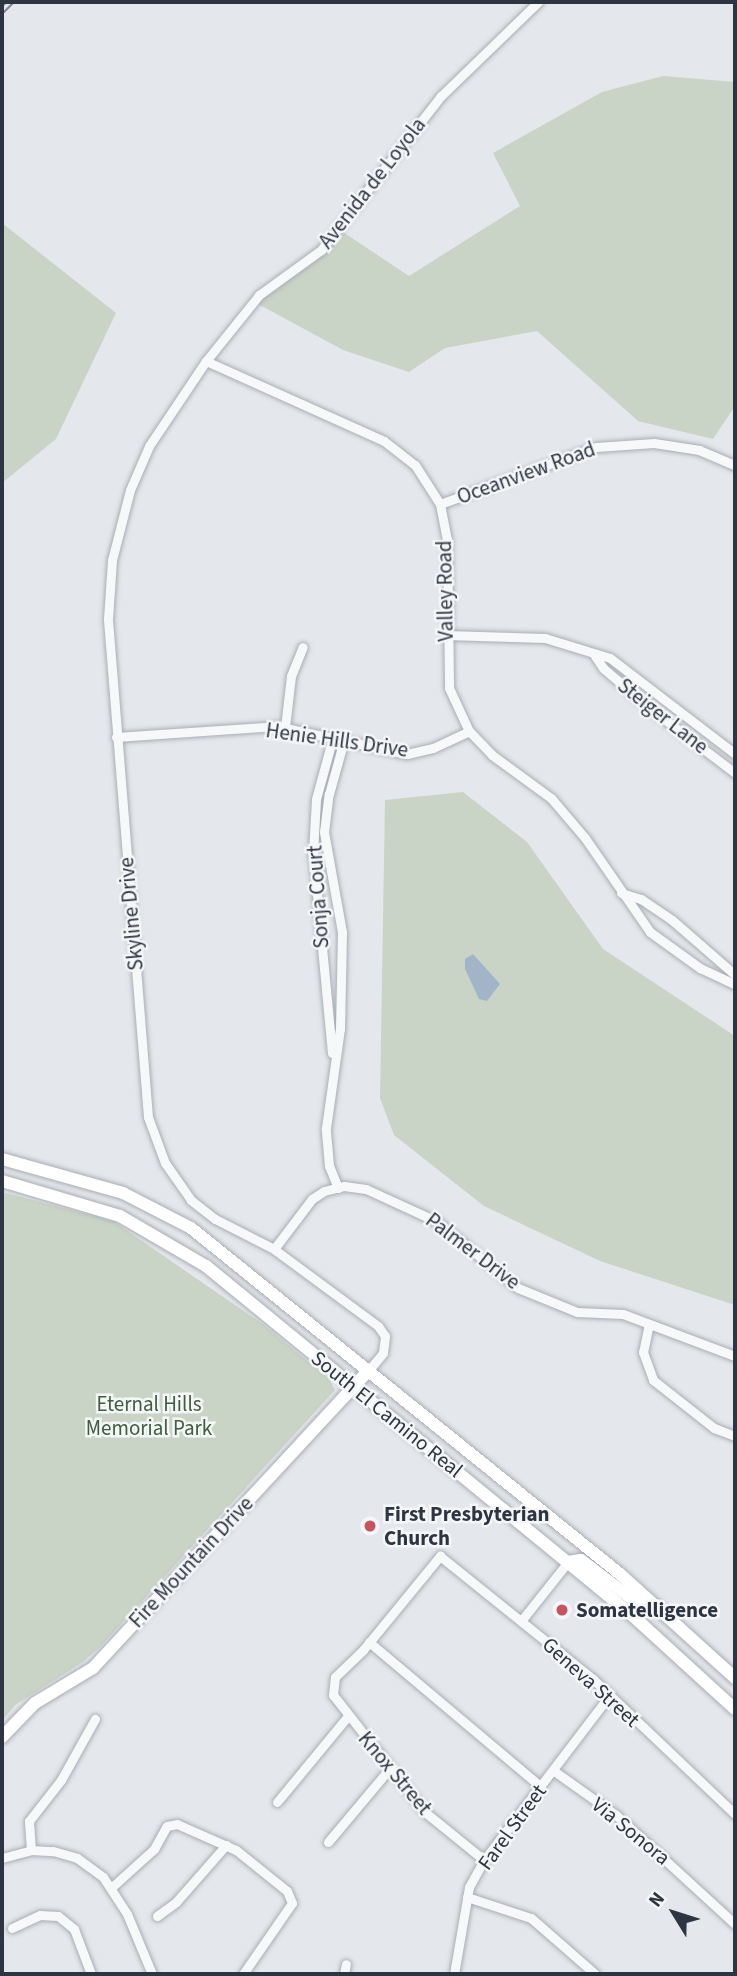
<!DOCTYPE html>
<html>
<head>
<meta charset="utf-8">
<style>
  body { margin:0 }
  #map { position:relative; width:737px; height:1976px; overflow:hidden; background:#e4e7eb; font-family:"Source Sans 3",sans-serif }
  div>[style] { position:absolute }
  .green>* { inset:0; background:#c9d4c6 }
  .water>* { inset:0; background:#a2b4c8 }
  .roads { filter:drop-shadow(0 0 2px #a9aeb5) drop-shadow(0 0 2px #a9aeb5) }
  .minor>* { height:9px; margin:-4.5px; padding:0 4.5px; transform-origin:4.5px; border-radius:4.5px; background:#f7f8f9 }
  .major>* { height:12px; margin:-6px; padding:0 6px; transform-origin:6px; border-radius:6px; background:#fff }
  .tram>* { height:2px; margin:-1px; padding:0 1px; transform-origin:1px; border-radius:1px; background:#7e8694 }
  .rail>* { height:2.5px; margin-top:-1.25px; transform-origin:0; background:repeating-linear-gradient(90deg,#7e8694 0 3.5px,transparent 0 10.5px) }
  .dots>* { width:19px; height:19px; translate:-50% -50%; box-sizing:border-box; border:4px solid #f4f6f8; border-radius:50% }
  span { translate:-50% -50%; white-space:nowrap; text-align:center; line-height:1.15; -webkit-text-stroke:5px #f4f6f8; paint-order:stroke }
  .street-label { font-size:21px; color:#2d3442 }
  .park-label { font-size:21px; color:#415d3b }
  .poi-label { font-size:21px; color:#2d3442; font-weight:700 }
  .left { translate:0 -50%; text-align:left }
  .frame { position:absolute; inset:0; border:4px solid #2d3442; pointer-events:none }
  .north { position:absolute; left:639px; top:1878px; width:70px; height:70px; -webkit-text-stroke:5px #f4f6f8; paint-order:stroke; rotate:308deg; font-size:19px; font-weight:700; line-height:28px; text-align:center; color:#2d3442 }
  .north::after { content:''; display:block; margin:auto; width:24px; height:32px; background:#2d3442; clip-path:polygon(50% 0,100% 100%,50% 72%,0 100%) }
</style>
</head>
<body>
<div id="map">
  <div class="green">
    <div style="clip-path:polygon(663px 76px,735px 82px,735px 406px,713px 439px,638px 421px,537px 331px,445px 348px,409px 372px,343px 350px,249px 299px,312px 257px,337px 228px,409px 276px,520px 206px,493px 153px,602px 92px)"></div>
    <div style="clip-path:polygon(2px 223px,116px 313px,56px 439px,2px 483px)"></div>
    <div style="clip-path:polygon(463px 792px,527px 842px,603px 949px,735px 1036px,735px 1305px,600px 1261px,484px 1206px,394px 1135px,380px 1098px,385px 800px)"></div>
    <div style="clip-path:polygon(2px 1192px,113px 1221px,264px 1325px,329px 1379px,335px 1390px,101px 1646px,83px 1662px,15px 1705px,2px 1721px)"></div>
  </div>
  <div class="water">
    <div style="clip-path:polygon(473px 954px,500px 984px,487px 1001px,479px 999px,465px 969px,465px 959px)"></div>
  </div>
  <div class="roads">
    <div class="minor">
      <div style="left:206px;top:361px;width:195px;rotate:24.2deg"></div>
      <div style="left:384px;top:441px;width:39px;rotate:38deg"></div>
      <div style="left:415px;top:465px;width:46px;rotate:57.3deg"></div>
      <div style="left:440px;top:504px;width:36px;rotate:79deg"></div>
      <div style="left:447px;top:539px;width:149px;rotate:89.2deg"></div>
      <div style="left:449px;top:688px;width:47px;rotate:65.1deg"></div>
      <div style="left:469px;top:731px;width:33px;rotate:46deg"></div>
      <div style="left:492px;top:755px;width:73px;rotate:36.1deg"></div>
      <div style="left:551px;top:798px;width:52px;rotate:49.6deg"></div>
      <div style="left:585px;top:838px;width:114px;rotate:55.3deg"></div>
      <div style="left:650px;top:932px;width:62px;rotate:35.8deg"></div>
      <div style="left:700px;top:968px;width:38px;rotate:25deg"></div>
      <div style="left:440px;top:504px;width:166px;rotate:-20.1deg"></div>
      <div style="left:596px;top:447px;width:58px;rotate:-3.9deg"></div>
      <div style="left:654px;top:443px;width:46px;rotate:8.8deg"></div>
      <div style="left:699px;top:450px;width:39px;rotate:23deg"></div>
      <div style="left:446px;top:635px;width:99px;rotate:1.7deg"></div>
      <div style="left:545px;top:638px;width:68px;rotate:17.1deg"></div>
      <div style="left:610px;top:658px;width:158px;rotate:37.5deg"></div>
      <div style="left:595px;top:656px;width:14px;rotate:56deg"></div>
      <div style="left:603px;top:668px;width:63px;rotate:40.5deg"></div>
      <div style="left:651px;top:709px;width:106px;rotate:37.3deg"></div>
      <div style="left:285px;top:727px;width:51px;rotate:-83.3deg"></div>
      <div style="left:291px;top:676px;width:31px;rotate:-68deg"></div>
      <div style="left:116px;top:737px;width:160px;rotate:-3.9deg"></div>
      <div style="left:276px;top:726px;width:134px;rotate:12.1deg"></div>
      <div style="left:407px;top:754px;width:27px;rotate:-13deg"></div>
      <div style="left:433px;top:748px;width:40px;rotate:-25deg"></div>
      <div style="left:621px;top:893px;width:21px;rotate:17deg"></div>
      <div style="left:641px;top:899px;width:37px;rotate:34deg"></div>
      <div style="left:672px;top:920px;width:84px;rotate:41.1deg"></div>
      <div style="left:332px;top:1053px;width:201px;rotate:-95.4deg"></div>
      <div style="left:313px;top:853px;width:54px;rotate:-86.8deg"></div>
      <div style="left:316px;top:799px;width:64px;rotate:-74.7deg"></div>
      <div style="left:338px;top:1188px;width:24px;rotate:-112deg"></div>
      <div style="left:329px;top:1166px;width:38px;rotate:-95deg"></div>
      <div style="left:326px;top:1128px;width:100px;rotate:-82deg"></div>
      <div style="left:340px;top:1029px;width:97px;rotate:-88.8deg"></div>
      <div style="left:342px;top:932px;width:102px;rotate:-100.2deg"></div>
      <div style="left:324px;top:832px;width:38px;rotate:-83deg"></div>
      <div style="left:329px;top:794px;width:56px;rotate:-74.5deg"></div>
      <div style="left:274px;top:1249px;width:63px;rotate:-52.8deg"></div>
      <div style="left:312px;top:1199px;width:14px;rotate:-34deg"></div>
      <div style="left:324px;top:1191px;width:21px;rotate:-14deg"></div>
      <div style="left:344px;top:1186px;width:22px;rotate:8deg"></div>
      <div style="left:366px;top:1189px;width:77px;rotate:24.6deg"></div>
      <div style="left:436px;top:1221px;width:106px;rotate:39.3deg"></div>
      <div style="left:518px;top:1288px;width:64px;rotate:22.1deg"></div>
      <div style="left:577px;top:1312px;width:46px;rotate:2.5deg"></div>
      <div style="left:623px;top:1314px;width:120px;rotate:20.6deg"></div>
      <div style="left:649px;top:1324px;width:29px;rotate:102deg"></div>
      <div style="left:643px;top:1352px;width:30px;rotate:70deg"></div>
      <div style="left:653px;top:1380px;width:78px;rotate:38.2deg"></div>
      <div style="left:714px;top:1428px;width:22px;rotate:21deg"></div>
      <div style="left:368px;top:1371px;width:23px;rotate:-50deg"></div>
      <div style="left:383px;top:1353px;width:17px;rotate:-83deg"></div>
      <div style="left:385px;top:1336px;width:12px;rotate:-125deg"></div>
      <div style="left:378px;top:1326px;width:129px;rotate:-143.5deg"></div>
      <div style="left:274px;top:1249px;width:66px;rotate:-153deg"></div>
      <div style="left:215px;top:1219px;width:31px;rotate:-142deg"></div>
      <div style="left:191px;top:1200px;width:45px;rotate:-125.1deg"></div>
      <div style="left:165px;top:1163px;width:49px;rotate:-110.3deg"></div>
      <div style="left:148px;top:1117px;width:500px;rotate:-94.6deg"></div>
      <div style="left:108px;top:619px;width:59px;rotate:-86.1deg"></div>
      <div style="left:112px;top:560px;width:72px;rotate:-75.6deg"></div>
      <div style="left:130px;top:490px;width:48px;rotate:-66.6deg"></div>
      <div style="left:149px;top:446px;width:102px;rotate:-56.2deg"></div>
      <div style="left:206px;top:361px;width:85px;rotate:-51.2deg"></div>
      <div style="left:259px;top:295px;width:77px;rotate:-36deg"></div>
      <div style="left:321px;top:250px;width:195px;rotate:-52.1deg"></div>
      <div style="left:441px;top:96px;width:135px;rotate:-44.1deg"></div>
      <div style="left:521px;top:1621px;width:75px;rotate:-51.5deg"></div>
      <div style="left:369px;top:1642px;width:224px;rotate:40.1deg"></div>
      <div style="left:554px;top:1771px;width:76px;rotate:35.4deg"></div>
      <div style="left:616px;top:1815px;width:161px;rotate:42.5deg"></div>
      <div style="left:277px;top:1802px;width:112px;rotate:-50.5deg"></div>
      <div style="left:328px;top:1842px;width:97px;rotate:-50deg"></div>
      <div style="left:31px;top:1850px;width:29px;rotate:-94deg"></div>
      <div style="left:29px;top:1821px;width:52px;rotate:-52deg"></div>
      <div style="left:61px;top:1780px;width:70px;rotate:-60.9deg"></div>
      <div style="left:2px;top:1858px;width:30px;rotate:-15deg"></div>
      <div style="left:31px;top:1850px;width:22px;rotate:3deg"></div>
      <div style="left:53px;top:1851px;width:25px;rotate:16deg"></div>
      <div style="left:77px;top:1858px;width:32px;rotate:36deg"></div>
      <div style="left:103px;top:1877px;width:44px;rotate:57deg"></div>
      <div style="left:127px;top:1914px;width:65px;rotate:67.4deg"></div>
      <div style="left:484px;top:1860px;width:75px;rotate:-141deg"></div>
      <div style="left:426px;top:1813px;width:150px;rotate:-128.2deg"></div>
      <div style="left:333px;top:1695px;width:18px;rotate:-84deg"></div>
      <div style="left:335px;top:1677px;width:39px;rotate:-44deg"></div>
      <div style="left:363px;top:1650px;width:122px;rotate:-50.7deg"></div>
      <div style="left:440px;top:1556px;width:196px;rotate:38.8deg"></div>
      <div style="left:593px;top:1679px;width:196px;rotate:43.6deg"></div>
      <div style="left:112px;top:1887px;width:57px;rotate:-42.1deg"></div>
      <div style="left:154px;top:1849px;width:26px;rotate:-61deg"></div>
      <div style="left:167px;top:1826px;width:10px;rotate:-11deg"></div>
      <div style="left:177px;top:1824px;width:64px;rotate:23.8deg"></div>
      <div style="left:236px;top:1850px;width:65px;rotate:38.8deg"></div>
      <div style="left:287px;top:1891px;width:13px;rotate:67deg"></div>
      <div style="left:292px;top:1903px;width:86px;rotate:124.6deg"></div>
      <div style="left:467px;top:1897px;width:67px;rotate:18.2deg"></div>
      <div style="left:531px;top:1918px;width:85px;rotate:41.2deg"></div>
      <div style="left:157px;top:1916px;width:24px;rotate:-36deg"></div>
      <div style="left:176px;top:1902px;width:76px;rotate:-48.7deg"></div>
      <div style="left:12px;top:1928px;width:31px;rotate:-25deg"></div>
      <div style="left:40px;top:1915px;width:18px;rotate:3deg"></div>
      <div style="left:58px;top:1916px;width:21px;rotate:39deg"></div>
      <div style="left:74px;top:1929px;width:48px;rotate:69.3deg"></div>
      <div style="left:344px;top:1974px;width:10px;rotate:-79deg"></div>
      <div style="left:454px;top:1974px;width:88px;rotate:-80.2deg"></div>
      <div style="left:469px;top:1887px;width:31px;rotate:-61deg"></div>
      <div style="left:484px;top:1860px;width:206px;rotate:-52.7deg"></div>
    </div>
    <div class="major">
      <div style="left:2px;top:1159px;width:126px;rotate:15.7deg"></div>
      <div style="left:123px;top:1193px;width:76px;rotate:27.2deg"></div>
      <div style="left:191px;top:1228px;width:551px;rotate:38.89deg"></div>
      <div style="left:620px;top:1574px;width:155px;rotate:42.1deg"></div>
      <div style="left:2px;top:1181px;width:123px;rotate:16.5deg"></div>
      <div style="left:120px;top:1216px;width:99px;rotate:30.2deg"></div>
      <div style="left:206px;top:1266px;width:552px;rotate:39.34deg"></div>
      <div style="left:633px;top:1616px;width:138px;rotate:42.4deg"></div>
      <div style="left:568px;top:1562px;width:13px;rotate:-9deg"></div>
      <div style="left:581px;top:1560px;width:76px;rotate:37.5deg"></div>
      <div style="left:641px;top:1606px;width:16px"></div>
      <div style="left:2px;top:1737px;width:47px;rotate:-45.9deg"></div>
      <div style="left:35px;top:1703px;width:68px;rotate:-31.1deg"></div>
      <div style="left:93px;top:1668px;width:405px;rotate:-47.2deg"></div>
    </div>
  </div>
  <div class="tram">
    <div style="left:2px;top:14px;width:17px;rotate:-45deg"></div>
  </div>
  <div class="rail">
    <div style="left:2px;top:5px;width:4px;rotate:-45deg"></div>
  </div>
  <div class="dots">
    <div style="left:370px;top:1526px;background:#c65362"></div>
    <div style="left:562px;top:1610px;background:#c65362"></div>
  </div>
  <div class="street-label">
    <span style="left:372px;top:183px;rotate:-52deg">Avenida de Loyola</span>
    <span style="left:526px;top:473px;rotate:-20deg">Oceanview Road</span>
    <span style="left:445px;top:591px;rotate:-91deg">Valley Road</span>
    <span style="left:663px;top:716px;rotate:38deg">Steiger Lane</span>
    <span style="left:337px;top:740px;rotate:8deg">Henie Hills Drive</span>
    <span style="left:318px;top:897px;rotate:-94deg">Sonja Court</span>
    <span style="left:131px;top:914px;rotate:-95deg">Skyline Drive</span>
    <span style="left:473px;top:1251px;rotate:37deg">Palmer Drive</span>
    <span style="left:387px;top:1414px;rotate:39deg">South El Camino Real</span>
    <span style="left:191px;top:1562px;rotate:-47deg">Fire Mountain Drive</span>
    <span style="left:591px;top:1682px;rotate:42deg">Geneva Street</span>
    <span style="left:395px;top:1773px;rotate:50deg">Knox Street</span>
    <span style="left:512px;top:1827px;rotate:-54deg">Farel Street</span>
    <span style="left:631px;top:1831px;rotate:39deg">Via Sonora</span>
  </div>
  <div class="park-label">
    <span style="left:149px;top:1416px">Eternal Hills<br>Memorial Park</span>
  </div>
  <div class="poi-label">
    <span class="left" style="left:384px;top:1526px">First Presbyterian<br>Church</span>
    <span class="left" style="left:576px;top:1610px">Somatelligence</span>
  </div>
  <div class="frame"></div>
  <div class="north">N</div>
</div>
</body>
</html>
